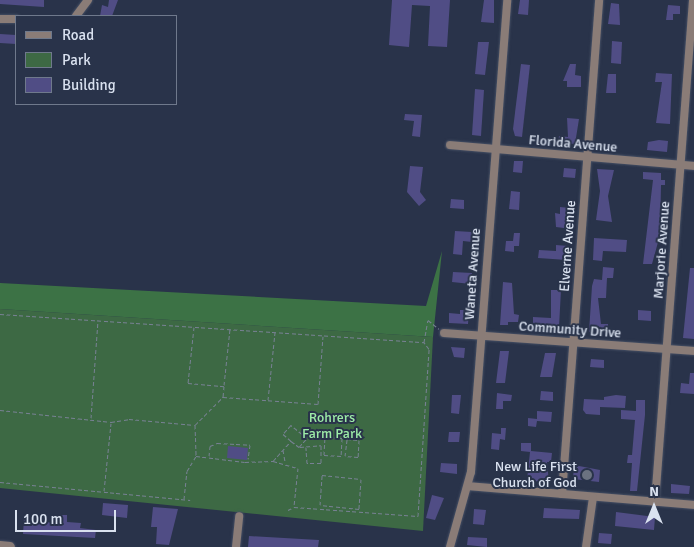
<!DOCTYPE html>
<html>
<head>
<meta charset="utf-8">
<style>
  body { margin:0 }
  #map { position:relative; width:694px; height:547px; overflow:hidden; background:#29334a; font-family:Signika,sans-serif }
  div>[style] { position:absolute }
  .green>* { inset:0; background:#3d6944 }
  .forest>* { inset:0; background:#3c7245 }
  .building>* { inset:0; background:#504d85 }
  .path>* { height:1px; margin-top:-0.5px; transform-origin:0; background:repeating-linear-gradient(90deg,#788194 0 4px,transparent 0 6.5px) }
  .roads { filter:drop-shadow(0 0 1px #454f64) drop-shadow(0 0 1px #454f64) }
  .minor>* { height:8px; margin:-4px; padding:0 4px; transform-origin:4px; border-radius:4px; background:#8a7c77 }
  .tertiary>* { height:10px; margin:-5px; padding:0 5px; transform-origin:5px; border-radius:5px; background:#8a7c77 }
  .dots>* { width:14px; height:14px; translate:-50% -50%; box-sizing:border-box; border:2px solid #29334a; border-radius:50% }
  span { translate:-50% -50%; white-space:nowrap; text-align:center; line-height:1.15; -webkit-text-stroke:4px #29334a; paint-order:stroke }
  .street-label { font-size:14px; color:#d9e1ef }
  .park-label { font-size:14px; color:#9deba7 }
  .poi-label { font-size:14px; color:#d9e1ef }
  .right { translate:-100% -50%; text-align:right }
  .legend { position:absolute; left:15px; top:15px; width:162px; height:90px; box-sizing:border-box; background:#29334a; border:1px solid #6f798c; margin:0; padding:6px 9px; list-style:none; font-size:15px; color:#d9e1ef }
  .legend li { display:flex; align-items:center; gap:10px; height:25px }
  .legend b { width:25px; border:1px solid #6f798c }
  .north { position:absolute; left:629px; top:482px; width:50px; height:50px; -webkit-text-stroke:4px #29334a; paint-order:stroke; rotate:0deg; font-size:14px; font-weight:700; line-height:20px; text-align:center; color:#d9e1ef }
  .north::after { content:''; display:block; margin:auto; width:18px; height:22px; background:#d9e1ef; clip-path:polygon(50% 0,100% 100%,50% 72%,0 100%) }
  .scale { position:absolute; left:15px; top:510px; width:101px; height:22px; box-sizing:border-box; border:2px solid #d9e1ef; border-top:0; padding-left:6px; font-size:15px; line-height:18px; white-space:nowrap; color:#d9e1ef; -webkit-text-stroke:4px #29334a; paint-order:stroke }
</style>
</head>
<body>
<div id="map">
  <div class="green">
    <div style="clip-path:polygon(0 309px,433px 337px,423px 531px,0 488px)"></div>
  </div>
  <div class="forest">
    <div style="clip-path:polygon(442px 251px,433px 337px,0 309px,0 283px,426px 306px)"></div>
  </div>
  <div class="building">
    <div style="clip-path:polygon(0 0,44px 0,44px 7px,0 4px)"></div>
    <div style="clip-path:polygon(109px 0,118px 0,112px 16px,100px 16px,102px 5px,108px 7px)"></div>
    <div style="clip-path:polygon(392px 0,450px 0,447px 47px,428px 46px,430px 6px,412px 5px,409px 47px,389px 45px)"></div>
    <div style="clip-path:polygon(484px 0,494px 0,494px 23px,481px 22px)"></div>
    <div style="clip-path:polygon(520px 0,529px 0,528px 15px,518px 14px)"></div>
    <div style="clip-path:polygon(611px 3px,619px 4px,620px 25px,608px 24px)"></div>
    <div style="clip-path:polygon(668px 5px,680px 6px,680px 14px,673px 14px,673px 20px,666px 20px)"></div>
    <div style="clip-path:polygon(0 34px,16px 35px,16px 44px,0 43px)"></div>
    <div style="clip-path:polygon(612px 41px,622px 42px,621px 64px,611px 63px)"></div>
    <div style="clip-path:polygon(478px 42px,489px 42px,485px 75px,475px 74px)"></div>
    <div style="clip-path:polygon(521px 64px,530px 65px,522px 137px,515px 136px,513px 129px)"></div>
    <div style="clip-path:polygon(570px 64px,576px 64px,575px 75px,581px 76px,581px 87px,567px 87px,567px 81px,563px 81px)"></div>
    <div style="clip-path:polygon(656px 73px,672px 74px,670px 124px,656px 123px,662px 82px,655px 82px)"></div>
    <div style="clip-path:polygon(608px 74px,616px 74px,616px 93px,606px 93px)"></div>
    <div style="clip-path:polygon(475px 89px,484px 90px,481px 136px,472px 135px)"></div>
    <div style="clip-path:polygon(405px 114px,422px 115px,420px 137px,412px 136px,414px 121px,404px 120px)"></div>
    <div style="clip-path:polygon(567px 118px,579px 119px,575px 144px,558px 143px,559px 136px,568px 137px)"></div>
    <div style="clip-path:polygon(659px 140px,668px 141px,667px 152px,647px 150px,648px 142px)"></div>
    <div style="clip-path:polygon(514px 161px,523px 161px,522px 173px,513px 172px)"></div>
    <div style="clip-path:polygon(410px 166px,423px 167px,420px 192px,426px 200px,419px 206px,407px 192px)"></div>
    <div style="clip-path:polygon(564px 168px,576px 169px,575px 178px,563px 177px)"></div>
    <div style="clip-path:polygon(597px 169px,614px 170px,608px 196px,612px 222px,596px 220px,600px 191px)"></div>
    <div style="clip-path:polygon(643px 172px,661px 173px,661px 180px,665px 180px,665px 185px,661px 185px,660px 235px,652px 264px,643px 264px,653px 180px,643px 179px)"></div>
    <div style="clip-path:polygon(511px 191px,520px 192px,519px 210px,509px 209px)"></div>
    <div style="clip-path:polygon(451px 199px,464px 200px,464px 209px,450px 208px)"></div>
    <div style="clip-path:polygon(560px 207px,570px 208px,564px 228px,556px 227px,555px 213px,560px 214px)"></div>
    <div style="clip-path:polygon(455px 231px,472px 232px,472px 242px,463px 241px,462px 255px,453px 254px)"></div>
    <div style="clip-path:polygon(514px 233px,520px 233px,519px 246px,514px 246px,514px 252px,505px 251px,506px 241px,513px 241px)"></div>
    <div style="clip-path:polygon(594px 238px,627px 240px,626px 252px,603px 251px,602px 261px,593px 260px)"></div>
    <div style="clip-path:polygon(556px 245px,568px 246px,567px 260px,538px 258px,539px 250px,556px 251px)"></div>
    <div style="clip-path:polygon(603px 267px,614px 268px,613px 278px,607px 278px,606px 298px,598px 298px,601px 324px,608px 324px,608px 333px,589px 332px,592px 286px,594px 279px,602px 280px)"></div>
    <div style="clip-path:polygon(690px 268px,694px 268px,694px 339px,683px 338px)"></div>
    <div style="clip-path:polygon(453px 272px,472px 273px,471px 284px,452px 282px)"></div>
    <div style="clip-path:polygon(503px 282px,512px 283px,514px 314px,519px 315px,518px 322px,508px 322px,508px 325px,500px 325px)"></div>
    <div style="clip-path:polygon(551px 290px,561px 290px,559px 327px,533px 323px,533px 317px,551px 318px)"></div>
    <div style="clip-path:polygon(460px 310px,469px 310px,468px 324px,449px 323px,449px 313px,460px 314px)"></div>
    <div style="clip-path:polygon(638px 310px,651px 311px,651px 321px,638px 320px)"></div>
    <div style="clip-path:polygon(451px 347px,465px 348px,464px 358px,454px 357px)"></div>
    <div style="clip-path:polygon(500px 351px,509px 351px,505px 383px,496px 383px)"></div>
    <div style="clip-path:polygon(545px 353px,556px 353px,552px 377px,540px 377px)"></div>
    <div style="clip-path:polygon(591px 359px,604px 360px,604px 368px,590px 367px)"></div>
    <div style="clip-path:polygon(690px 373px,694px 373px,694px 394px,680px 393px,681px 383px,689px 384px)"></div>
    <div style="clip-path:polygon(541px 391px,553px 392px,553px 401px,540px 400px)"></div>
    <div style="clip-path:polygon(497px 393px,512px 395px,511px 401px,503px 401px,503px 409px,496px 409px)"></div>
    <div style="clip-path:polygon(452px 395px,461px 395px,459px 414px,451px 413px)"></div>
    <div style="clip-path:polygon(616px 395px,626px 396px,625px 408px,600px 407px,600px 415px,586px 414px,583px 410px,584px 399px,604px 400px,604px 397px)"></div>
    <div style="clip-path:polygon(636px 400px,645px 400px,645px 415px,637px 491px,630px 491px,632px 463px,627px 463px,628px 455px,632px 455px,635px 420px,621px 419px,621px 410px,636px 411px)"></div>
    <div style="clip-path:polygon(537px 411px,552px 412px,551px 422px,537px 421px,536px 427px,528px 426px,528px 418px,537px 419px)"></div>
    <div style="clip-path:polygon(501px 428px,506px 428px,505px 440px,500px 439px,499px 450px,491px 449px,492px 433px,501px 434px)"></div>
    <div style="clip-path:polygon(449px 432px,460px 432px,459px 442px,448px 442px)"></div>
    <div style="clip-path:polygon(521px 443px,531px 443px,531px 451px,552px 453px,551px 462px,547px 462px,549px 483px,527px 480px,530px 452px,521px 451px)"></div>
    <div style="clip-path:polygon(228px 446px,248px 448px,247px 460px,227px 458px)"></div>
    <div style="clip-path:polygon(441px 463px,457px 464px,457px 474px,440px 472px)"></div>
    <div style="clip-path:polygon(574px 465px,600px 470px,599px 482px,573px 479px)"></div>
    <div style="clip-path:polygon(671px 484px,690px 486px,689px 494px,671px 493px)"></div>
    <div style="clip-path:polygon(432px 495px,444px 498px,435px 520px,426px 518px)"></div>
    <div style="clip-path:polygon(103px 503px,128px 505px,127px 518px,102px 515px)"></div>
    <div style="clip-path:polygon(153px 507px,178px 509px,169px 545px,156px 544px,157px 527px,151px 527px)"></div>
    <div style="clip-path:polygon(544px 508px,580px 510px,579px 519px,543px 518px)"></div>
    <div style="clip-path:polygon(474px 509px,486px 510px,484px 525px,473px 524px)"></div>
    <div style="clip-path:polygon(616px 512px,655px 517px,654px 530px,615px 526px)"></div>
    <div style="clip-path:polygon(59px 515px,67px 515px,67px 522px,81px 523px,80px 528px,96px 530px,95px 538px,23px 534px,24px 518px,58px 524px)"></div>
    <div style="clip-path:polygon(599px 533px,612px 534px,611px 544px,598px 543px)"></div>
    <div style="clip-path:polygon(249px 536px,319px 540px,318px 547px,248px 547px)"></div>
    <div style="clip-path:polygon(468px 537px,487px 538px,487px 547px,467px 545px)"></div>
  </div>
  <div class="path">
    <div style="left:0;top:314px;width:425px;rotate:3.8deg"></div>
    <div style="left:194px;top:327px;width:56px;rotate:96.1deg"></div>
    <div style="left:188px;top:383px;width:36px;rotate:5deg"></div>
    <div style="left:224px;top:386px;width:11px;rotate:95deg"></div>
    <div style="left:224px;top:385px;width:56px;rotate:-83.9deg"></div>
    <div style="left:268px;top:400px;width:68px;rotate:-84.1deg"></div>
    <div style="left:0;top:410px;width:112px;rotate:6.2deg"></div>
    <div style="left:111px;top:422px;width:18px;rotate:-9deg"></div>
    <div style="left:129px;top:419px;width:66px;rotate:5.2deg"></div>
    <div style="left:195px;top:425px;width:31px;rotate:88deg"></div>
    <div style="left:91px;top:418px;width:98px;rotate:-85.9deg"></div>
    <div style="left:195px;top:425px;width:40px;rotate:-45deg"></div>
    <div style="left:223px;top:397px;width:95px;rotate:4.2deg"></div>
    <div style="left:318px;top:404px;width:68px;rotate:-85.8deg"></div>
    <div style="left:325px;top:437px;width:17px;rotate:3deg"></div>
    <div style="left:342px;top:438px;width:18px;rotate:93deg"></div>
    <div style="left:341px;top:456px;width:17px;rotate:-177deg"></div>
    <div style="left:324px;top:455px;width:18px;rotate:-87deg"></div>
    <div style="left:347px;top:439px;width:12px;rotate:5deg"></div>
    <div style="left:359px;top:440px;width:17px;rotate:93deg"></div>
    <div style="left:358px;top:457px;width:13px;rotate:-176deg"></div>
    <div style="left:345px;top:456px;width:17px;rotate:-83deg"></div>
    <div style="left:300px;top:447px;width:21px;rotate:-5deg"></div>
    <div style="left:321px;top:445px;width:18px;rotate:90deg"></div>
    <div style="left:321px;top:463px;width:14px;rotate:180deg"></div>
    <div style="left:307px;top:463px;width:16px;rotate:-94deg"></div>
    <div style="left:283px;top:450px;width:11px;rotate:80deg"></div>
    <div style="left:209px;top:456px;width:10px;rotate:-84deg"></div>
    <div style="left:210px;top:446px;width:8px;rotate:-23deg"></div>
    <div style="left:217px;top:443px;width:33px;rotate:3deg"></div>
    <div style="left:250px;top:445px;width:14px;rotate:98deg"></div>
    <div style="left:273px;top:461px;width:26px;rotate:16deg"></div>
    <div style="left:298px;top:468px;width:39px;rotate:96deg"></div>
    <div style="left:294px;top:507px;width:124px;rotate:4.2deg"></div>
    <div style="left:418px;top:516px;width:167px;rotate:-86.2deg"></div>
    <div style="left:429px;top:349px;width:9px;rotate:-126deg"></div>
    <div style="left:424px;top:342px;width:22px;rotate:-80deg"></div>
    <div style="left:428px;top:320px;width:14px;rotate:39deg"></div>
    <div style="left:322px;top:475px;width:39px;rotate:6deg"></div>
    <div style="left:361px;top:479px;width:30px;rotate:94deg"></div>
    <div style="left:359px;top:509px;width:39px;rotate:-174deg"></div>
    <div style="left:320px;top:505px;width:30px;rotate:-86deg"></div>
    <div style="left:0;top:482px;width:191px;rotate:5.4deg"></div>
    <div style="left:104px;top:491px;width:68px;rotate:-84.1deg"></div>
    <div style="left:184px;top:499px;width:28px;rotate:-84deg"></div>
    <div style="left:187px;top:471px;width:17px;rotate:-59deg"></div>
    <div style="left:196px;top:456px;width:49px;rotate:7deg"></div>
    <div style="left:245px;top:462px;width:28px;rotate:-2deg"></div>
    <div style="left:273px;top:461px;width:27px;rotate:-48deg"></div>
    <div style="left:291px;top:441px;width:10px;rotate:37deg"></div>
    <div style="left:299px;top:447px;width:12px;rotate:-48deg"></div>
    <div style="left:307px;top:438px;width:21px;rotate:-141deg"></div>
    <div style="left:291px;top:425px;width:12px;rotate:132deg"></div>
    <div style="left:283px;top:434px;width:11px;rotate:41deg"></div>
    <div style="left:288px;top:510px;width:7px;rotate:-27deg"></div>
  </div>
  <div class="roads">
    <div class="minor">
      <div style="left:76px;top:16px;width:20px;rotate:-53deg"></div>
      <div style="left:0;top:19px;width:16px"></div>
      <div style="left:450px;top:145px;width:245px;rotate:4.9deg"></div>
      <div style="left:444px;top:333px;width:251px;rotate:4.1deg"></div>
      <div style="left:468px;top:486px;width:227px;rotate:4.8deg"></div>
      <div style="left:562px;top:494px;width:495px;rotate:-85.7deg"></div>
      <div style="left:655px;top:502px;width:503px;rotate:-85.67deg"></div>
      <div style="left:236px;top:547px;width:31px;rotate:-84deg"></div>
      <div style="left:450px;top:547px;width:78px;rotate:-74.4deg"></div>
      <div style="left:471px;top:472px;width:473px;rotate:-85.6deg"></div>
      <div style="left:586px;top:547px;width:50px;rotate:-82deg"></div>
    </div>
    <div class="tertiary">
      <div style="left:0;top:546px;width:10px;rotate:6deg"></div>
    </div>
  </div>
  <div class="dots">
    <div style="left:587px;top:475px;background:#6b7280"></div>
  </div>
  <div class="street-label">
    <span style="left:573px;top:144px;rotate:5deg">Florida Avenue</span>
    <span style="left:568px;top:246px;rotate:-86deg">Elverne Avenue</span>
    <span style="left:662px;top:250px;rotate:-86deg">Marjorie Avenue</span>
    <span style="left:473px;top:274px;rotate:-86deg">Waneta Avenue</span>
    <span style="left:570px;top:330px;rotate:4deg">Community Drive</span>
  </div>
  <div class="park-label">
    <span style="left:332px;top:426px">Rohrers<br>Farm Park</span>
  </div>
  <div class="poi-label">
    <span class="right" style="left:577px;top:475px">New Life First<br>Church of God</span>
  </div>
  <ul class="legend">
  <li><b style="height:6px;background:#8a7c77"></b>Road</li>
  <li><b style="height:14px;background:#3d6944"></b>Park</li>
  <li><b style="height:14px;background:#504d85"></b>Building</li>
  </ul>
  <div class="north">N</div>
  <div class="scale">100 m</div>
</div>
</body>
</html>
